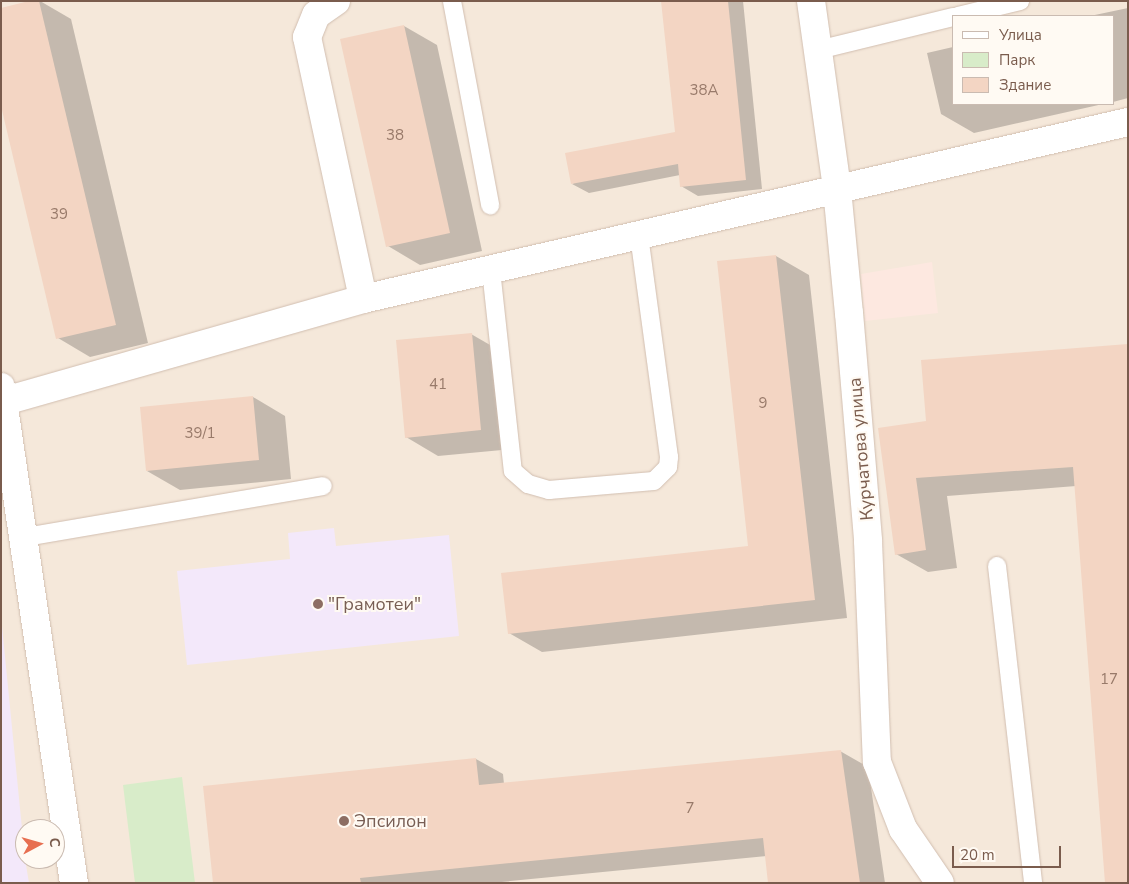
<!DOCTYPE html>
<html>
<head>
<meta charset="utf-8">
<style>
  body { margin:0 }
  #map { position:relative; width:1129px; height:884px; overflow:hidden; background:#fdf6ec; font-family:"Nunito Sans",sans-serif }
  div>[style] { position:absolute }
  .residential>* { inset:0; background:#f5e8da }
  .commercial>* { inset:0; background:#fde8e0 }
  .education>* { inset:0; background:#f3e8fa }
  .green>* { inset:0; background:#d8ecc9 }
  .shadow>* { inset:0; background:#0003 }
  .building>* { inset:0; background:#f3d5c3 }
  .roads { filter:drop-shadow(0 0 1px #d1beb0) drop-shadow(0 0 1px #d1beb0) }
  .service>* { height:18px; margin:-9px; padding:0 9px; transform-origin:9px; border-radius:9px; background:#fff }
  .minor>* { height:28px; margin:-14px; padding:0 14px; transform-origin:14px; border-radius:14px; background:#fff }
  .dots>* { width:14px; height:14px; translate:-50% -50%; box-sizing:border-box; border:2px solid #fffaf3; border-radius:50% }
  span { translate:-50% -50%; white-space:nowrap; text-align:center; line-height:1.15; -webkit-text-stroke:4px #fffaf3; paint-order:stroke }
  .number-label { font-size:15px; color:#987a6a }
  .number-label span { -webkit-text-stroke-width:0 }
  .street-label { font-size:18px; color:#7a5c4d }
  .education-label { font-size:18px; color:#785e54 }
  .left { translate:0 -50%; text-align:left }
  .frame { position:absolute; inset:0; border:2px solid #7a5c4d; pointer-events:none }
  .legend { position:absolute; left:952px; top:15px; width:162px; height:90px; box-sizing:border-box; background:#fffaf3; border:1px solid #cabbb1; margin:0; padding:6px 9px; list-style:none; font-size:15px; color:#7a5c4d }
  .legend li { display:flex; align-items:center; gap:10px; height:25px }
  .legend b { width:25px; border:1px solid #cabbb1 }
  .north { position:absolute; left:15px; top:819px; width:50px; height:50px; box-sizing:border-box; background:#fffaf3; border:1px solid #cabbb1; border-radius:50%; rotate:84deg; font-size:14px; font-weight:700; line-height:20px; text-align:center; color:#7a5c4d }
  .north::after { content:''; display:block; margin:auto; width:18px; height:22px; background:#e76f51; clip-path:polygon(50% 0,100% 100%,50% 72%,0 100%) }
  .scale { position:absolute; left:952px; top:846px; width:109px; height:22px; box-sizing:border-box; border:2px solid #7a5c4d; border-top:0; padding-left:6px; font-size:15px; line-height:18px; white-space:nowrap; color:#7a5c4d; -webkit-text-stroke:4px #fffaf3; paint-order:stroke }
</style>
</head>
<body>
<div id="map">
  <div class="residential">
    <div style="clip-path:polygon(evenodd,1px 1px,1128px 1px,1128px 883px,1px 883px,1px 1px,953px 16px,1113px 16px,1113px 104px,953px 104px,953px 16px,1px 1px,25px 829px,55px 829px,55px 859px,25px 859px,25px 829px)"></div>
  </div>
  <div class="commercial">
    <div style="clip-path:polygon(932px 262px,938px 313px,865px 321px,861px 274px)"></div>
  </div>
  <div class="education">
    <div style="clip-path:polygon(334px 528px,336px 546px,449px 535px,459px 636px,187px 665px,177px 571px,290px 559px,288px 533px)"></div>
    <div style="clip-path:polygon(1px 616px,25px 859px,29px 883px,1px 883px)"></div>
  </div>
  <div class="green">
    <div style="clip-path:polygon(182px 777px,195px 883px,135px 883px,123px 785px)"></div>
  </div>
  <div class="shadow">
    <div style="clip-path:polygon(34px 1px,40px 1px,71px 19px,148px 343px,90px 357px,58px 338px)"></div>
    <div style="clip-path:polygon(662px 1px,743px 1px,762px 189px,698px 196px,681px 186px,680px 175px,589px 193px,572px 184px,676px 133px)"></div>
    <div style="clip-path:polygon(1128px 8px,1128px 98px,1113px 102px,1113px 16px,1090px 16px)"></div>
    <div style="clip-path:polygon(404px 26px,437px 45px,482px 251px,420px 265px,388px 246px)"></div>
    <div style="clip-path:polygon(953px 47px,953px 104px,1103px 104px,974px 133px,941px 114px,927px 53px)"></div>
    <div style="clip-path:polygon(776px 256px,809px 275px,847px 618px,542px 652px,509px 633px,750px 547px,718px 262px)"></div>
    <div style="clip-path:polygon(471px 334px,504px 353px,513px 449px,438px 456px,406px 437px)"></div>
    <div style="clip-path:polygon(1128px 345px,1076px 486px,947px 496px,957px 568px,928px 572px,896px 554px,927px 422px)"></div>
    <div style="clip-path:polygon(253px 397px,285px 416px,291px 479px,180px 490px,147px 471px)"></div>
    <div style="clip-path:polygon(840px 751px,868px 767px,885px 883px,769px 883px,766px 856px,491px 883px,214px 883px,476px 759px,503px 774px,504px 784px)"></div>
  </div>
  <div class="building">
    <div style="clip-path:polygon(29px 1px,39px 1px,116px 325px,56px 339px,1px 106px,1px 8px)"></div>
    <div style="clip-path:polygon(661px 1px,728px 1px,746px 180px,680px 187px,678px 164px,571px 184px,565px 153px,675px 132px)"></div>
    <div style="clip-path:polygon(404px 25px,450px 233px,386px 247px,340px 39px)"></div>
    <div style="clip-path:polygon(776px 255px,815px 600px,508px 634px,501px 573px,748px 546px,717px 261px)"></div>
    <div style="clip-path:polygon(472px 333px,481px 430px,405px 438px,396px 340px)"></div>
    <div style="clip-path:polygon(1128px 344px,1128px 883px,1105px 883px,1073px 467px,916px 478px,926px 550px,895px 555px,878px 428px,926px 421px,921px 360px)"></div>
    <div style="clip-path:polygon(253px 396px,259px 460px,146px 471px,140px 407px)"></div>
    <div style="clip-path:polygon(841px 750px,860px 883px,768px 883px,763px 838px,360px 878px,361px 883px,213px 883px,203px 786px,476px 758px,479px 785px)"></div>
  </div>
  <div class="roads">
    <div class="service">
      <div style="left:452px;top:1px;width:208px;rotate:79.4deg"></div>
      <div style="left:958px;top:16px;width:64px;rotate:-13.6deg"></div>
      <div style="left:818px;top:50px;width:139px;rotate:-13.7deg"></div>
      <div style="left:491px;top:270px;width:202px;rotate:83.8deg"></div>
      <div style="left:513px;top:471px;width:20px;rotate:41deg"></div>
      <div style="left:528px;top:484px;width:22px;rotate:16deg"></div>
      <div style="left:549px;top:490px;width:105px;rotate:-4.9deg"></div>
      <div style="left:654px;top:481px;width:20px;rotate:-45deg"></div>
      <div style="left:668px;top:467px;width:10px;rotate:-84deg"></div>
      <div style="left:669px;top:457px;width:223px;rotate:-97.7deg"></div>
      <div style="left:25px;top:537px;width:302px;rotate:-9.7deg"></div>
      <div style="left:997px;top:566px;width:319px;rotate:83.5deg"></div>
    </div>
    <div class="minor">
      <div style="left:336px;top:1px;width:24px;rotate:145deg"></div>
      <div style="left:316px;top:15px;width:24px;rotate:112deg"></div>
      <div style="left:307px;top:37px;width:268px;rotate:77.9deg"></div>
      <div style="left:811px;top:1px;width:190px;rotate:82.1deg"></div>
      <div style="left:837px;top:189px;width:125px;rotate:84.5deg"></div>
      <div style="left:849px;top:313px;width:229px;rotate:85.2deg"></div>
      <div style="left:868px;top:541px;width:221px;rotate:87.7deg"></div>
      <div style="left:877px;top:762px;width:72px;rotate:68.8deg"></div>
      <div style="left:903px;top:829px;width:65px;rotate:55.6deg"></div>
      <div style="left:1px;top:387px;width:501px;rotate:81.63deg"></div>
      <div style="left:5px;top:401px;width:372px;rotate:-15.9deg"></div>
      <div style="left:363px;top:299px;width:785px;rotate:-13.03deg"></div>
    </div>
  </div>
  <div class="dots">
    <div style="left:318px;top:604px;background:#8d6e63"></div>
    <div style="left:344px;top:821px;background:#8d6e63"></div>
  </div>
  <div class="number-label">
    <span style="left:704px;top:91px">38A</span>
    <span style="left:395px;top:136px">38</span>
    <span style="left:59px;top:215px">39</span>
    <span style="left:438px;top:385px">41</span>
    <span style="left:763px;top:404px">9</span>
    <span style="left:200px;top:434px">39/1</span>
    <span style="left:1109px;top:680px">17</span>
    <span style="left:690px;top:809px">7</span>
  </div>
  <div class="street-label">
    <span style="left:861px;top:449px;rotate:-95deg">Курчатова улица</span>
  </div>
  <div class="education-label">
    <span class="left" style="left:328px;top:604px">"Грамотеи"</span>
    <span class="left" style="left:354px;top:821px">Эпсилон</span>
  </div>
  <div class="frame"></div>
  <ul class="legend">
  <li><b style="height:6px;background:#fff"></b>Улица</li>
  <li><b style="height:14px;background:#d8ecc9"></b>Парк</li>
  <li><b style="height:14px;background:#f3d5c3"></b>Здание</li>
  </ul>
  <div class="north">С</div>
  <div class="scale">20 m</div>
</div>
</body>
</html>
